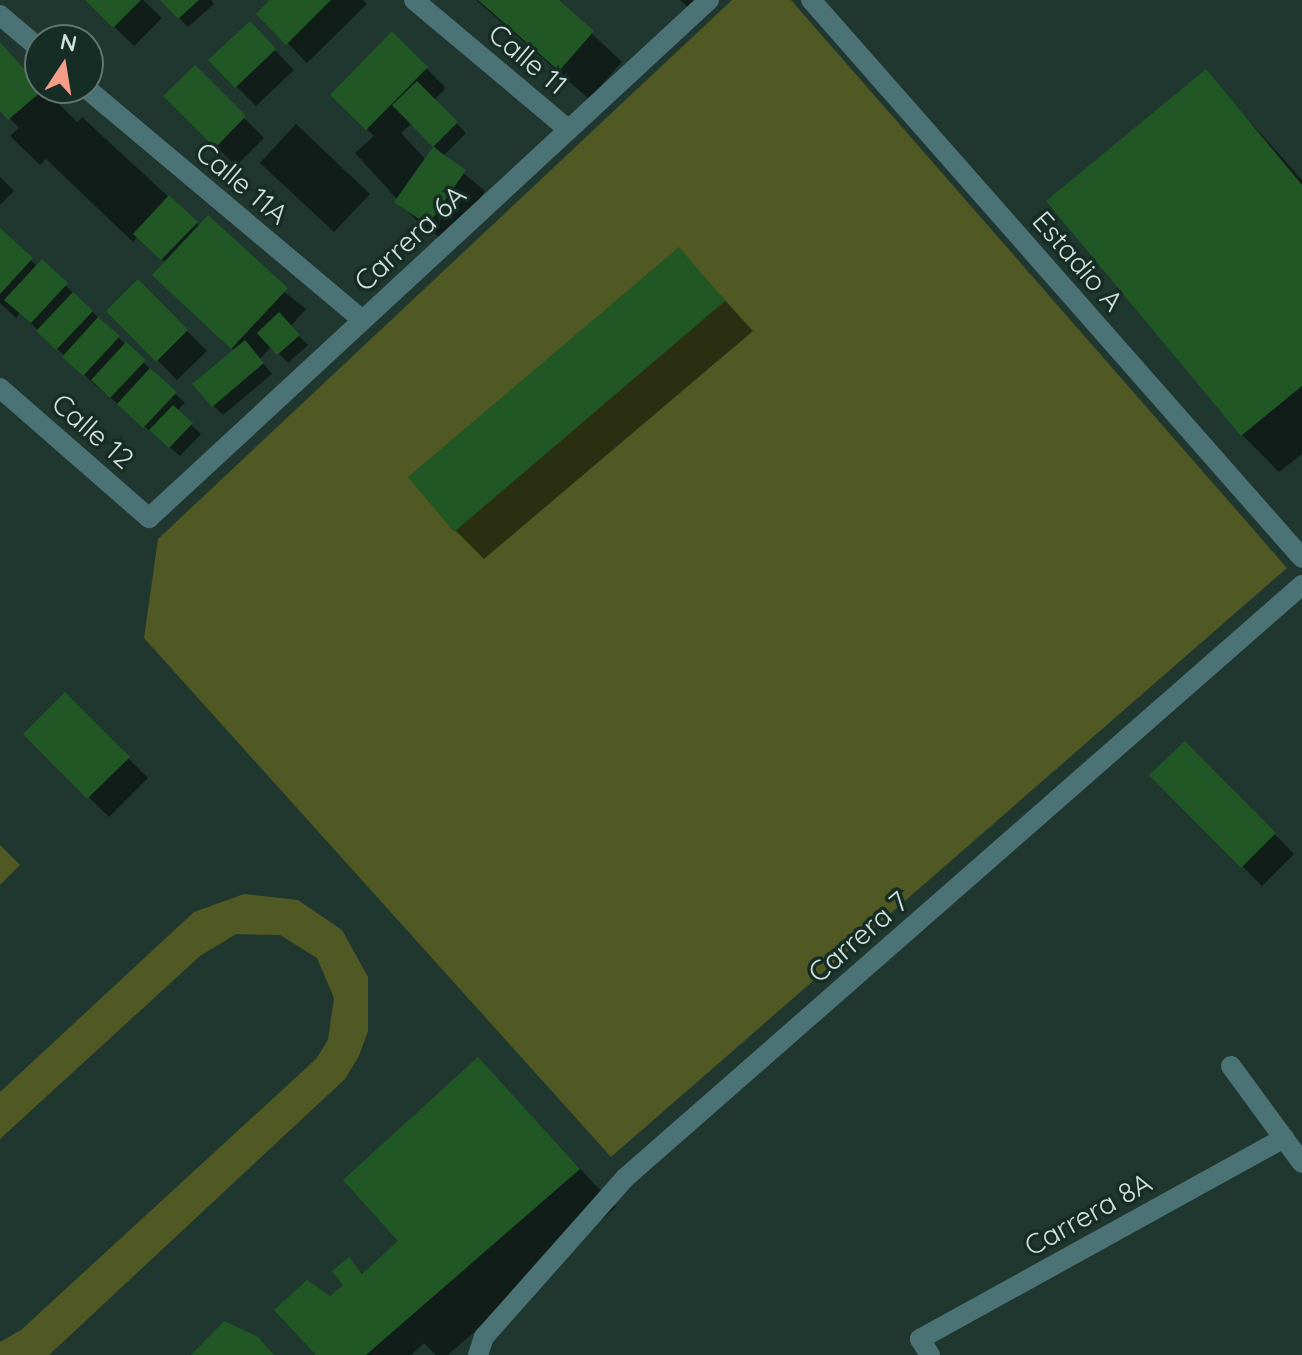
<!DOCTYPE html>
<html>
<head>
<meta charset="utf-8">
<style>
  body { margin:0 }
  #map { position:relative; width:1302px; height:1355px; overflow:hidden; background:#203730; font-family:Quicksand,sans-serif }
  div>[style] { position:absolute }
  .green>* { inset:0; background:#505823 }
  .shadow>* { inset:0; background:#0007 }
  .building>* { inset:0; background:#215725 }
  .street>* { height:20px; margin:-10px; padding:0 10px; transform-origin:10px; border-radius:10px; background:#4b7275 }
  span { translate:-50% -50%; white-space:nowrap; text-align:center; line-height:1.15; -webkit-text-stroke:7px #162d26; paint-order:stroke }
  .street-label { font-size:28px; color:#d3e1dc }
  .north { position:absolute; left:24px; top:24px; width:80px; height:80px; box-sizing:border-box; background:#162d26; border:2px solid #62756f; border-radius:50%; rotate:12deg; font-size:22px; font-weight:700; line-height:32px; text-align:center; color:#d3e1dc }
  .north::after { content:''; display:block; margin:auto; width:28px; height:36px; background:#f49e8a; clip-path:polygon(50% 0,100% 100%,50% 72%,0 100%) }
</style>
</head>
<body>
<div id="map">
  <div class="green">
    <div style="clip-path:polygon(732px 0,791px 0,1287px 568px,611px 1157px,144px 638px,158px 539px)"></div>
    <div style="clip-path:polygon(0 845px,20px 865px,0 885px)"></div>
    <div style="clip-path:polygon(244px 894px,298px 900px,342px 930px,368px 977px,368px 1031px,359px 1056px,345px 1079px,49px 1355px,0 1355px,0 1342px,21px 1330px,316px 1059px,328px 1040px,334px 998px,317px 958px,280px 935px,236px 934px,200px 956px,0 1139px,0 1092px,194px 912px)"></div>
  </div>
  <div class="shadow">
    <div style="clip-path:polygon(87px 0,143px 0,162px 18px,134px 46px)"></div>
    <div style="clip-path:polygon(162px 0,211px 0,214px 4px,188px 27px)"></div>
    <div style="clip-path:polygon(273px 0,363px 0,367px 4px,307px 63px,259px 14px)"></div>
    <div style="clip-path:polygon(476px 0,556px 0,622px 62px,589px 99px)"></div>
    <div style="clip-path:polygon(680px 0,716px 0,699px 18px)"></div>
    <div style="clip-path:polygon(evenodd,392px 34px,446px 88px,434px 100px,466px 133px,443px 156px,485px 191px,448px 243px,417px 221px,355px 153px,374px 136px,332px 95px,392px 34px,412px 123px,441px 153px,426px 160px,401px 133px,412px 123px)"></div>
    <div style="clip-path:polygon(269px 44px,294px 70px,256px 106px,211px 60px)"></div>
    <div style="clip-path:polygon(0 45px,77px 122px,82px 117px,200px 226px,306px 309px,290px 327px,308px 345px,288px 363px,272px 346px,260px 359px,272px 374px,223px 415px,213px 405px,235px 351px,174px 295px,166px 263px,138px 236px,133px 242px,46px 159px,40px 165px,10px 136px,19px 128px,0 108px)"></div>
    <div style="clip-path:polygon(195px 68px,264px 138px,236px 166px,166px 96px)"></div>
    <div style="clip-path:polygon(1206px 72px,1302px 180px,1302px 454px,1279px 472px,1242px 435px,1048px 201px)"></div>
    <div style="clip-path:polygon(296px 124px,370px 194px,334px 232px,260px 163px)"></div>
    <div style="clip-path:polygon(0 177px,14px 191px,0 205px)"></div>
    <div style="clip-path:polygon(0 231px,38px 267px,42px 262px,185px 403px,177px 411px,201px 434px,180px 456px,94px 384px,20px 313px,16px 318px,0 303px)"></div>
    <div style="clip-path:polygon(679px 250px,753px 331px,484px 559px,455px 530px)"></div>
    <div style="clip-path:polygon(138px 282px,207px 351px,177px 380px,109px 311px)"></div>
    <div style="clip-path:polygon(65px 695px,148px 778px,109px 817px,25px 734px)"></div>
    <div style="clip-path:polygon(1185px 743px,1294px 854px,1262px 886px,1152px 775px)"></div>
    <div style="clip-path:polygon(478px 1060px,616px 1207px,448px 1355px,436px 1355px,424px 1343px,411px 1355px,319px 1355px,330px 1299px,346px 1286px,349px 1260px,364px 1275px,401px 1241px)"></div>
  </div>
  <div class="building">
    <div style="clip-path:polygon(85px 0,141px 0,113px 28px)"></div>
    <div style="clip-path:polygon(160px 0,199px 0,178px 19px)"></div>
    <div style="clip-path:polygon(270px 0,331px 0,286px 45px,256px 14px)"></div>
    <div style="clip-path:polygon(478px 0,559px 0,594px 31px,559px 71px)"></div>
    <div style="clip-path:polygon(250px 21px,276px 49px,235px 88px,208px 60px)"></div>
    <div style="clip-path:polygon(392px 31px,428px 67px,366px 130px,330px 95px)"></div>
    <div style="clip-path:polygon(0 42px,43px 90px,8px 120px,0 111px)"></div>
    <div style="clip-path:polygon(195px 65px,246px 116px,215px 148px,163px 96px)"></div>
    <div style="clip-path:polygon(1206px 69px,1302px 185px,1302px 386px,1241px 436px,1046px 201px)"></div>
    <div style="clip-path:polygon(417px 81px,458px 122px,433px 147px,466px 170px,428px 225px,394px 202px,433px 147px,392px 105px)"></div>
    <div style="clip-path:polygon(169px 195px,198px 222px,161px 260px,133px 234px)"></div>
    <div style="clip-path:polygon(208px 215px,288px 288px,231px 349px,152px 275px)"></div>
    <div style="clip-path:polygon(0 228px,33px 258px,0 294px)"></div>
    <div style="clip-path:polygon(679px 247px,725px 301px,454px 532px,408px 477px)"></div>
    <div style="clip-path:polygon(42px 259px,68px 283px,31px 323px,4px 300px)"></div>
    <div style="clip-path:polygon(138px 279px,188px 330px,156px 362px,106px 311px)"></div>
    <div style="clip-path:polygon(73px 292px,93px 311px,56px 350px,36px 331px)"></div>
    <div style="clip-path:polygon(279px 312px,300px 335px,277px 355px,257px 333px)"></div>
    <div style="clip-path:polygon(98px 317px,120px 336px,83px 376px,62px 357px)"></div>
    <div style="clip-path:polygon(245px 340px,264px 363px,212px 407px,192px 384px)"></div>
    <div style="clip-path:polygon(126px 342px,146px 360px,110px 398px,91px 380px)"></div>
    <div style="clip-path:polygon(150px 368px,177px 392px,143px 428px,117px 404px)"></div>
    <div style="clip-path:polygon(173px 405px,193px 423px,169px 448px,149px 430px)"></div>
    <div style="clip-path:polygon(65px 692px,130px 757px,87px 799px,23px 734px)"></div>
    <div style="clip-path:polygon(1185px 741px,1276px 833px,1241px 868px,1149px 775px)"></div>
    <div style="clip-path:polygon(478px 1057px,580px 1169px,366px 1355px,316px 1355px,274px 1310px,307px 1280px,330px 1296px,343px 1285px,332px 1271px,349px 1257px,362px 1274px,398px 1241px,343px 1180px)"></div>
    <div style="clip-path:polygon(224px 1321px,258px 1337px,274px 1355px,191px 1355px)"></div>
  </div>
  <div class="street">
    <div style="left:414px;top:0;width:202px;rotate:40deg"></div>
    <div style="left:811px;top:0;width:743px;rotate:48.65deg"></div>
    <div style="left:0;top:15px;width:52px;rotate:40.4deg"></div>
    <div style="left:86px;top:88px;width:361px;rotate:40deg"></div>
    <div style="left:0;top:388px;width:198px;rotate:41.1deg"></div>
    <div style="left:149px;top:518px;width:763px;rotate:-42.77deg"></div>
    <div style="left:1231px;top:1066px;width:120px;rotate:53.8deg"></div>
    <div style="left:478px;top:1355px;width:19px;rotate:-72deg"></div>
    <div style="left:484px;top:1337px;width:213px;rotate:-48.4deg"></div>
    <div style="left:625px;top:1178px;width:900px;rotate:-41.22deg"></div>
    <div style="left:930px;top:1355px;width:19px;rotate:-122deg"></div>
    <div style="left:920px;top:1339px;width:416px;rotate:-28.9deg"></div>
  </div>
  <div class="street-label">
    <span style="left:528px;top:59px;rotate:40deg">Calle 11</span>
    <span style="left:242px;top:183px;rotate:40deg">Calle 11A</span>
    <span style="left:410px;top:238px;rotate:-43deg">Carrera 6A</span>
    <span style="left:1078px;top:261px;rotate:49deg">Estadio A</span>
    <span style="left:93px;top:431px;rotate:41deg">Calle 12</span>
    <span style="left:858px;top:937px;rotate:-41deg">Carrera 7</span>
    <span style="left:1088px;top:1214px;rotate:-29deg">Carrera 8A</span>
  </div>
  <div class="north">N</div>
</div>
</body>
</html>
